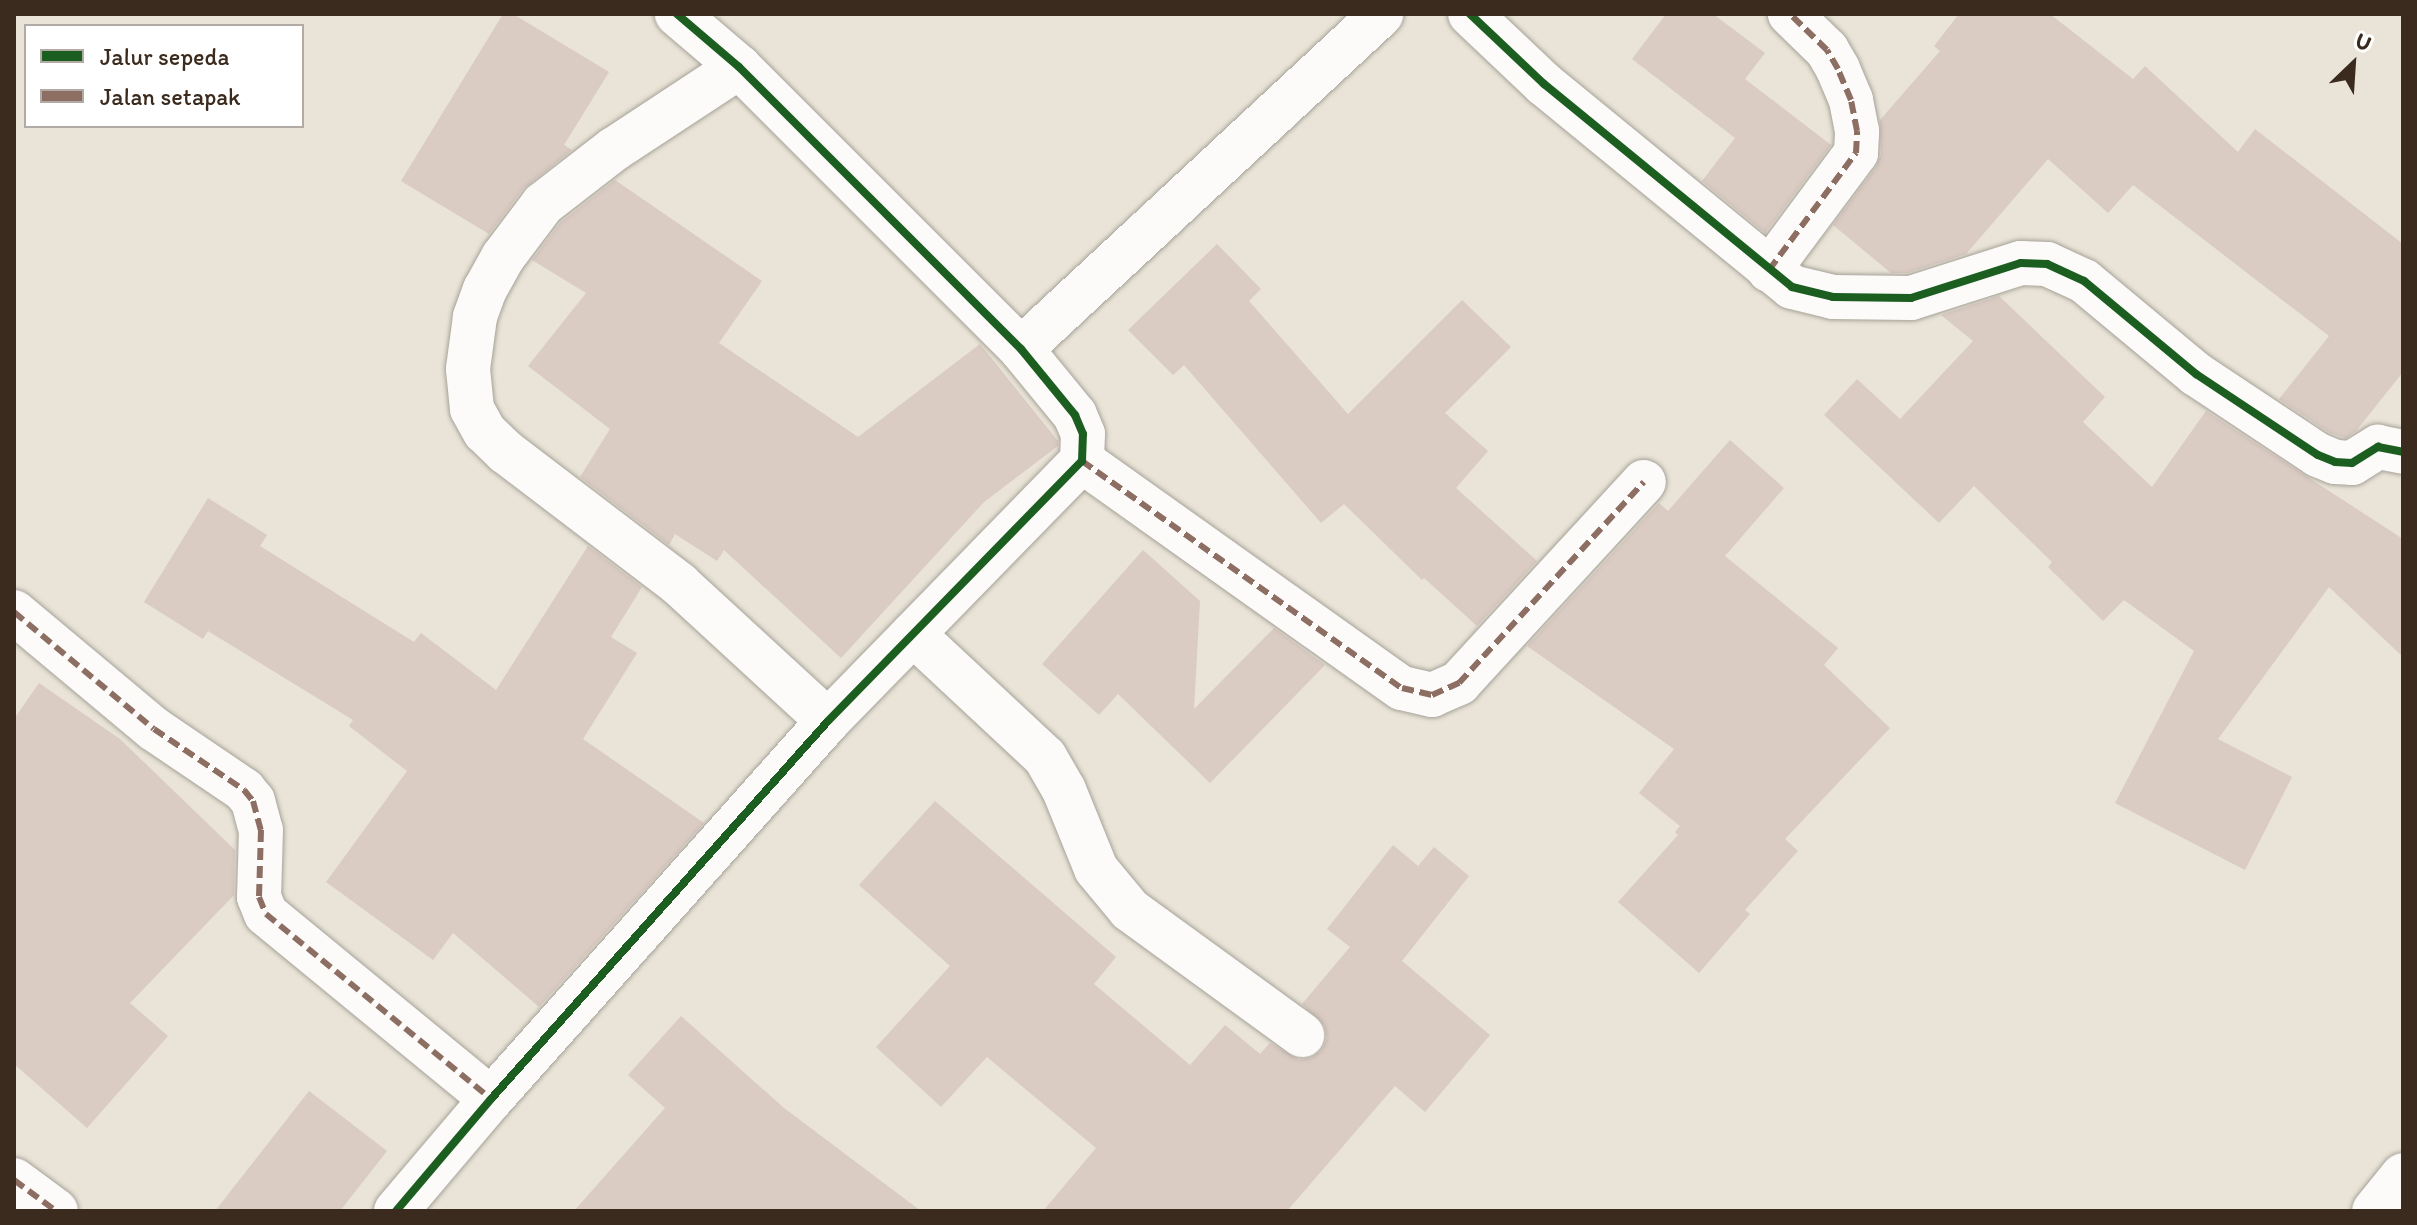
<!DOCTYPE html>
<html>
<head>
<meta charset="utf-8">
<style>
  body { margin:0 }
  #map { position:relative; width:2417px; height:1225px; overflow:hidden; background:#e9e4d7; font-family:Itim,sans-serif }
  div>[style] { position:absolute }
  .building>* { inset:0; background:#dacbc3 }
  .roads { filter:drop-shadow(0 0 2px #a7a299) drop-shadow(0 0 2px #a7a299) }
  .minor>* { height:44px; margin:-22px; padding:0 22px; transform-origin:22px; border-radius:22px; background:#fcfbf9 }
  .quiet>* { height:6px; margin-top:-3px; transform-origin:0; background:repeating-linear-gradient(90deg,#8d6e63 0 12px,transparent 0 18px) }
  .cycleway>* { height:8px; margin:-4px; padding:0 4px; transform-origin:4px; border-radius:4px; background:#1b5e20 }
  span { translate:-50% -50%; white-space:nowrap; text-align:center; line-height:1.15; -webkit-text-stroke:6px #fff; paint-order:stroke }
  .frame { position:absolute; inset:0; border:16px solid #3b2a1e; pointer-events:none }
  .legend { position:absolute; left:24px; top:24px; width:280px; height:104px; box-sizing:border-box; background:#fff; border:2px solid #b1aaa5; margin:0; padding:10px 14px; list-style:none; font-size:24px; color:#3b2a1e }
  .legend li { display:flex; align-items:center; gap:16px; height:40px }
  .legend b { width:40px; border:2px solid #b1aaa5 }
  .north { position:absolute; left:2313px; top:24px; width:80px; height:80px; -webkit-text-stroke:6px #fff; paint-order:stroke; rotate:25deg; font-size:22px; font-weight:700; line-height:32px; text-align:center; color:#3b2a1e }
  .north::after { content:''; display:block; margin:auto; width:28px; height:36px; background:#3b2a1e; clip-path:polygon(50% 0,100% 100%,50% 72%,0 100%) }
</style>
</head>
<body>
<div id="map">
  <div class="building">
    <div style="clip-path:polygon(503px 14px,513px 14px,609px 72px,564px 145px,572px 150px,523px 189px,489px 234px,401px 181px)"></div>
    <div style="clip-path:polygon(1666px 14px,1713px 14px,1765px 53px,1745px 79px,1831px 145px,1765px 233px,1702px 181px,1735px 138px,1632px 59px)"></div>
    <div style="clip-path:polygon(1959px 14px,2050px 14px,2133px 79px,2145px 66px,2238px 152px,2255px 129px,2403px 244px,2403px 372px,2356px 431px,2346px 438px,2330px 433px,2279px 399px,2329px 336px,2133px 185px,2108px 213px,2048px 159px,1966px 254px,1907px 273px,1891px 273px,1833px 225px,1876px 167px,1881px 154px,1880px 120px,1940px 51px,1934px 46px)"></div>
    <div style="clip-path:polygon(615px 180px,762px 281px,719px 343px,858px 437px,980px 344px,1058px 441px,1058px 446px,984px 502px,841px 658px,724px 550px,717px 561px,675px 534px,669px 545px,580px 477px,610px 429px,528px 366px,586px 293px,532px 260px,561px 222px)"></div>
    <div style="clip-path:polygon(1217px 244px,1261px 289px,1249px 301px,1348px 414px,1462px 300px,1511px 347px,1445px 413px,1488px 451px,1456px 488px,1537px 561px,1477px 626px,1424px 578px,1422px 580px,1344px 504px,1321px 523px,1184px 365px,1173px 375px,1128px 330px)"></div>
    <div style="clip-path:polygon(1999px 296px,2105px 397px,2083px 422px,2152px 487px,2206px 411px,2403px 539px,2403px 657px,2329px 587px,2218px 739px,2292px 777px,2245px 870px,2115px 803px,2194px 651px,2124px 600px,2103px 621px,2048px 567px,2052px 562px,1974px 486px,1939px 523px,1824px 415px,1857px 379px,1900px 419px,1973px 341px,1941px 315px)"></div>
    <div style="clip-path:polygon(1730px 440px,1784px 488px,1725px 556px,1838px 648px,1824px 665px,1890px 728px,1785px 839px,1798px 851px,1745px 910px,1750px 914px,1699px 973px,1618px 902px,1678px 835px,1675px 832px,1680px 826px,1639px 793px,1674px 749px,1527px 646px,1659px 503px,1668px 511px)"></div>
    <div style="clip-path:polygon(208px 498px,267px 535px,260px 546px,414px 642px,421px 633px,496px 690px,588px 546px,642px 587px,611px 637px,637px 653px,583px 739px,704px 823px,539px 1007px,453px 933px,433px 960px,326px 882px,407px 771px,349px 726px,353px 720px,208px 631px,203px 639px,144px 602px)"></div>
    <div style="clip-path:polygon(1143px 550px,1200px 601px,1194px 709px,1274px 628px,1325px 665px,1210px 783px,1118px 694px,1099px 715px,1042px 664px)"></div>
    <div style="clip-path:polygon(39px 683px,120px 739px,235px 850px,234px 895px,130px 1003px,168px 1036px,87px 1128px,14px 1064px,14px 719px)"></div>
    <div style="clip-path:polygon(935px 801px,1116px 957px,1094px 984px,1190px 1065px,1225px 1025px,1260px 1054px,1270px 1043px,1299px 1060px,1311px 1058px,1322px 1050px,1327px 1038px,1325px 1026px,1302px 1004px,1350px 947px,1327px 929px,1393px 845px,1418px 866px,1434px 847px,1469px 876px,1402px 961px,1490px 1035px,1425px 1112px,1395px 1086px,1287px 1211px,1043px 1211px,1096px 1148px,987px 1057px,941px 1107px,876px 1047px,950px 966px,859px 885px)"></div>
    <div style="clip-path:polygon(681px 1016px,784px 1108px,921px 1211px,574px 1211px,665px 1108px,628px 1075px)"></div>
    <div style="clip-path:polygon(309px 1091px,387px 1151px,340px 1211px,215px 1211px)"></div>
  </div>
  <div class="roads">
    <div class="minor">
      <div style="left:1470px;top:14px;width:102px;rotate:43.4deg"></div>
      <div style="left:1544px;top:84px;width:320px;rotate:39.3deg"></div>
      <div style="left:1792px;top:287px;width:42px;rotate:13.7deg"></div>
      <div style="left:1833px;top:297px;width:78px;rotate:0.7deg"></div>
      <div style="left:1911px;top:298px;width:115px;rotate:-17.7deg"></div>
      <div style="left:2021px;top:263px;width:26px;rotate:2deg"></div>
      <div style="left:2047px;top:264px;width:41px;rotate:24.7deg"></div>
      <div style="left:2084px;top:281px;width:146px;rotate:39.7deg"></div>
      <div style="left:2196px;top:374px;width:146px;rotate:33.6deg"></div>
      <div style="left:2318px;top:455px;width:18px;rotate:22deg"></div>
      <div style="left:2335px;top:462px;width:17px;rotate:3deg"></div>
      <div style="left:2352px;top:463px;width:31px;rotate:-32deg"></div>
      <div style="left:2378px;top:447px;width:25px;rotate:11deg"></div>
      <div style="left:739px;top:67px;width:149px;rotate:146.7deg"></div>
      <div style="left:614px;top:149px;width:90px;rotate:142.2deg"></div>
      <div style="left:543px;top:204px;width:66px;rotate:127deg"></div>
      <div style="left:503px;top:257px;width:37px;rotate:119deg"></div>
      <div style="left:485px;top:289px;width:30px;rotate:110deg"></div>
      <div style="left:475px;top:317px;width:52px;rotate:97.7deg"></div>
      <div style="left:468px;top:369px;width:40px;rotate:84.3deg"></div>
      <div style="left:472px;top:409px;width:26px;rotate:61deg"></div>
      <div style="left:485px;top:432px;width:29px;rotate:44deg"></div>
      <div style="left:506px;top:452px;width:218px;rotate:37.3deg"></div>
      <div style="left:679px;top:584px;width:202px;rotate:42.6deg"></div>
      <div style="left:1769px;top:270px;width:146px;rotate:-53.4deg"></div>
      <div style="left:1856px;top:153px;width:22px;rotate:-87deg"></div>
      <div style="left:1857px;top:131px;width:32px;rotate:-101deg"></div>
      <div style="left:1851px;top:100px;width:34px;rotate:-113deg"></div>
      <div style="left:1838px;top:69px;width:22px;rotate:-120deg"></div>
      <div style="left:1827px;top:50px;width:52px;rotate:-135.8deg"></div>
      <div style="left:1021px;top:349px;width:492px;rotate:-42.9deg"></div>
      <div style="left:1082px;top:461px;width:392px;rotate:35.4deg"></div>
      <div style="left:1402px;top:688px;width:31px;rotate:13deg"></div>
      <div style="left:1432px;top:695px;width:30px;rotate:-24deg"></div>
      <div style="left:1459px;top:683px;width:273px;rotate:-47.4deg"></div>
      <div style="left:14px;top:612px;width:182px;rotate:39.9deg"></div>
      <div style="left:154px;top:729px;width:109px;rotate:34.1deg"></div>
      <div style="left:244px;top:790px;width:14px;rotate:51deg"></div>
      <div style="left:253px;top:801px;width:30px;rotate:75deg"></div>
      <div style="left:261px;top:830px;width:67px;rotate:91.7deg"></div>
      <div style="left:259px;top:897px;width:18px;rotate:68deg"></div>
      <div style="left:266px;top:914px;width:291px;rotate:39.4deg"></div>
      <div style="left:913px;top:634px;width:180px;rotate:43deg"></div>
      <div style="left:1045px;top:757px;width:38px;rotate:60deg"></div>
      <div style="left:1064px;top:790px;width:85px;rotate:67.9deg"></div>
      <div style="left:1096px;top:869px;width:53px;rotate:50.3deg"></div>
      <div style="left:1130px;top:910px;width:213px;rotate:36deg"></div>
      <div style="left:14px;top:1180px;width:52px;rotate:36.4deg"></div>
      <div style="left:396px;top:1211px;width:147px;rotate:-49.7deg"></div>
      <div style="left:491px;top:1099px;width:506px;rotate:-48.28deg"></div>
      <div style="left:828px;top:721px;width:363px;rotate:-45.7deg"></div>
      <div style="left:1082px;top:461px;width:27px;rotate:-88deg"></div>
      <div style="left:1083px;top:434px;width:21px;rotate:-113deg"></div>
      <div style="left:1075px;top:415px;width:85px;rotate:-129.3deg"></div>
      <div style="left:1021px;top:349px;width:399px;rotate:-135deg"></div>
      <div style="left:739px;top:67px;width:82px;rotate:-139.5deg"></div>
      <div style="left:2374px;top:1211px;width:46px;rotate:-51.1deg"></div>
    </div>
  </div>
  <div class="quiet">
    <div style="left:1769px;top:270px;width:146px;rotate:-53.4deg"></div>
    <div style="left:1856px;top:153px;width:22px;rotate:-87deg"></div>
    <div style="left:1857px;top:131px;width:32px;rotate:-101deg"></div>
    <div style="left:1851px;top:100px;width:34px;rotate:-113deg"></div>
    <div style="left:1838px;top:69px;width:22px;rotate:-120deg"></div>
    <div style="left:1827px;top:50px;width:52px;rotate:-135.8deg"></div>
    <div style="left:1082px;top:461px;width:392px;rotate:35.4deg"></div>
    <div style="left:1402px;top:688px;width:31px;rotate:13deg"></div>
    <div style="left:1432px;top:695px;width:30px;rotate:-24deg"></div>
    <div style="left:1459px;top:683px;width:273px;rotate:-47.4deg"></div>
    <div style="left:14px;top:612px;width:182px;rotate:39.9deg"></div>
    <div style="left:154px;top:729px;width:109px;rotate:34.1deg"></div>
    <div style="left:244px;top:790px;width:14px;rotate:51deg"></div>
    <div style="left:253px;top:801px;width:30px;rotate:75deg"></div>
    <div style="left:261px;top:830px;width:67px;rotate:91.7deg"></div>
    <div style="left:259px;top:897px;width:18px;rotate:68deg"></div>
    <div style="left:266px;top:914px;width:291px;rotate:39.4deg"></div>
    <div style="left:14px;top:1180px;width:52px;rotate:36.4deg"></div>
  </div>
  <div class="cycleway">
    <div style="left:1470px;top:14px;width:102px;rotate:43.4deg"></div>
    <div style="left:1544px;top:84px;width:320px;rotate:39.3deg"></div>
    <div style="left:1792px;top:287px;width:42px;rotate:13.7deg"></div>
    <div style="left:1833px;top:297px;width:78px;rotate:0.7deg"></div>
    <div style="left:1911px;top:298px;width:115px;rotate:-17.7deg"></div>
    <div style="left:2021px;top:263px;width:26px;rotate:2deg"></div>
    <div style="left:2047px;top:264px;width:41px;rotate:24.7deg"></div>
    <div style="left:2084px;top:281px;width:146px;rotate:39.7deg"></div>
    <div style="left:2196px;top:374px;width:146px;rotate:33.6deg"></div>
    <div style="left:2318px;top:455px;width:18px;rotate:22deg"></div>
    <div style="left:2335px;top:462px;width:17px;rotate:3deg"></div>
    <div style="left:2352px;top:463px;width:31px;rotate:-32deg"></div>
    <div style="left:2378px;top:447px;width:25px;rotate:11deg"></div>
    <div style="left:396px;top:1211px;width:147px;rotate:-49.7deg"></div>
    <div style="left:491px;top:1099px;width:506px;rotate:-48.28deg"></div>
    <div style="left:828px;top:721px;width:363px;rotate:-45.7deg"></div>
    <div style="left:1082px;top:461px;width:27px;rotate:-88deg"></div>
    <div style="left:1083px;top:434px;width:21px;rotate:-113deg"></div>
    <div style="left:1075px;top:415px;width:85px;rotate:-129.3deg"></div>
    <div style="left:1021px;top:349px;width:399px;rotate:-135deg"></div>
    <div style="left:739px;top:67px;width:82px;rotate:-139.5deg"></div>
  </div>
  <div class="frame"></div>
  <ul class="legend">
  <li><b style="height:10px;background:#1b5e20"></b>Jalur sepeda</li>
  <li><b style="height:10px;background:#8d6e63"></b>Jalan setapak</li>
  </ul>
  <div class="north">U</div>
</div>
</body>
</html>
